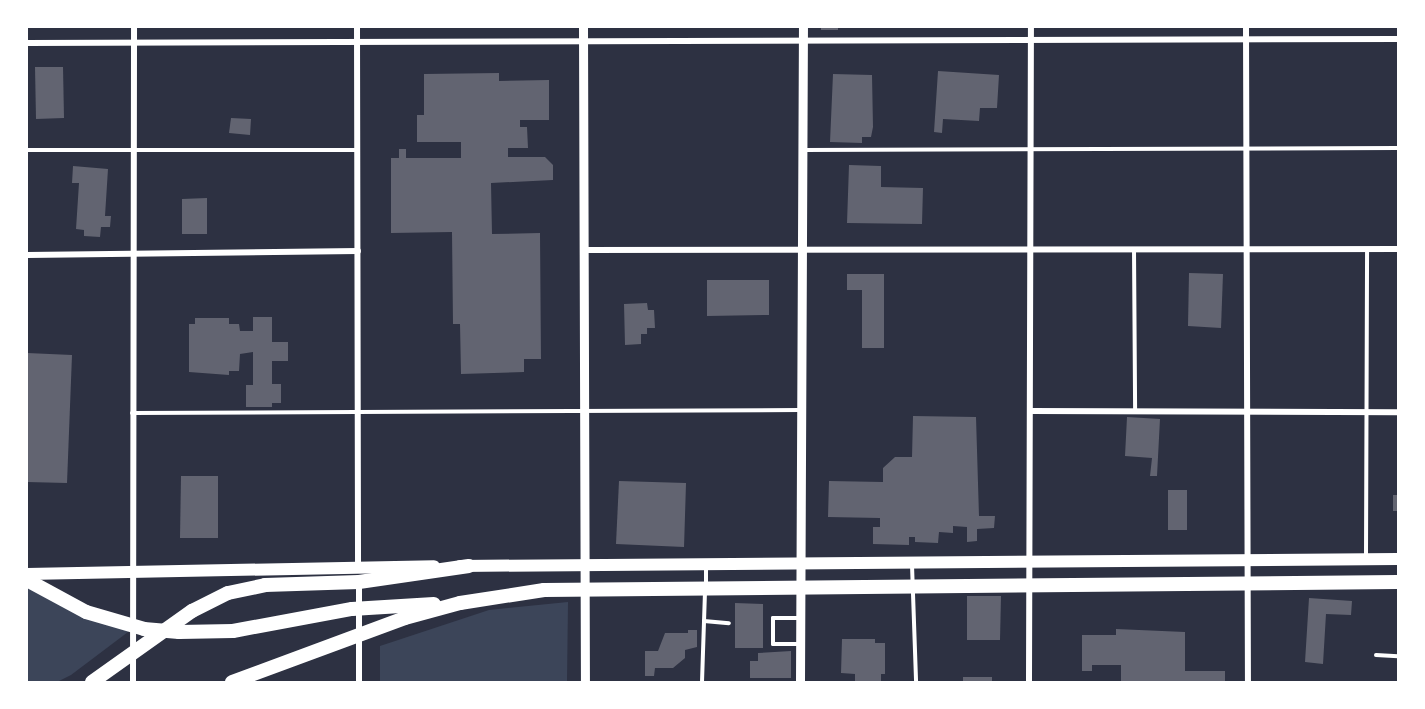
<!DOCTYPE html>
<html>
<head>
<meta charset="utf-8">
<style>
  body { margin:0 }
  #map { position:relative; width:1425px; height:709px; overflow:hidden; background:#2d3142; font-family:"Archivo Narrow",sans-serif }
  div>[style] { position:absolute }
  .green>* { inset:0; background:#3c4559 }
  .building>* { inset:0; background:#626471 }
  .service>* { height:4px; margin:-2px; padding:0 2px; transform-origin:2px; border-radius:2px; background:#fff }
  .minor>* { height:6px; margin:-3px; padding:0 3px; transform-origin:3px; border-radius:3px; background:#fff }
  .tertiary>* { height:9px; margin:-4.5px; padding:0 4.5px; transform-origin:4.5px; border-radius:4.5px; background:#fff }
  .primary>* { height:12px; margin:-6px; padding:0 6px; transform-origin:6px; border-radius:6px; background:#fff }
  .motorway>* { height:14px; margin:-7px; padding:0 7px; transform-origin:7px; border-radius:7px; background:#fff }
  span { translate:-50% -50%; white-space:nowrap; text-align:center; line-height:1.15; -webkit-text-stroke:4.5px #fff; paint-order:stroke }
  .frame { position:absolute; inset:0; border:28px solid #fff; pointer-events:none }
</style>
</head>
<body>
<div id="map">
  <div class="green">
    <div style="clip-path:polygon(27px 588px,128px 628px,128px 632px,71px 675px,57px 682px,27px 682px)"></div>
    <div style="clip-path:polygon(568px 602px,567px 682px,380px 682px,380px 646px,489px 610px)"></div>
  </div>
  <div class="building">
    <div style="clip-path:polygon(821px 27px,838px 27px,838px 30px,821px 30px)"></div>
    <div style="clip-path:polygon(35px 67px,63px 67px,64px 118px,36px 119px)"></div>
    <div style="clip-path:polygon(938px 71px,999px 75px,997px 108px,980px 108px,979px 121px,943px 119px,942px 133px,934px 132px)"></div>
    <div style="clip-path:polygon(499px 73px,499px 81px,549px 80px,549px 120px,520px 120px,520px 127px,527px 127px,528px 148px,508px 148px,508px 157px,545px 157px,553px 165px,553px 180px,491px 183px,492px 234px,540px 233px,541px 359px,524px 359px,524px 372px,461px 374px,460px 324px,453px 324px,452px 232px,391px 233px,391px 158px,399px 158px,399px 149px,406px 149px,406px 158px,461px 158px,461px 142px,417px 142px,417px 115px,424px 115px,424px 74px)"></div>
    <div style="clip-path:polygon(833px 74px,872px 75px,873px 127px,871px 137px,862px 137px,862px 143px,830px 142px)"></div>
    <div style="clip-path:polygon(231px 118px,251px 119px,250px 135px,229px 133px)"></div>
    <div style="clip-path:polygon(849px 165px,881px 166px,881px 187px,923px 188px,922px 224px,847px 223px)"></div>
    <div style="clip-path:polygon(73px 166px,108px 169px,105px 216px,111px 216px,110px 227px,101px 227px,100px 237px,84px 236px,84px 230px,76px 229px,79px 183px,72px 183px)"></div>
    <div style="clip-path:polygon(207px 198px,207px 234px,182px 234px,182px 199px)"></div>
    <div style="clip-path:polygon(1189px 273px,1223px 274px,1221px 328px,1188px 326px)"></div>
    <div style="clip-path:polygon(847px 274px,884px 274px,884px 348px,862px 348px,862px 290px,847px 290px)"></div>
    <div style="clip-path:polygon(707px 280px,769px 280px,769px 315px,707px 316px)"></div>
    <div style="clip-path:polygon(647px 303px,648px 310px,654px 310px,655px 328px,647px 328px,647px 334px,641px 334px,641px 344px,625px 345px,624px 304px)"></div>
    <div style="clip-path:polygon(253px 317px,272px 317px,272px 342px,288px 342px,288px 361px,272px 361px,272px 384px,281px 384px,281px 403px,272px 403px,272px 407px,246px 407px,246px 385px,253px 385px,253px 352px,240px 354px,239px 371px,229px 371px,229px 375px,189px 372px,189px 324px,195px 324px,195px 318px,229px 318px,229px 324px,239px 324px,240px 331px,253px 331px)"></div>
    <div style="clip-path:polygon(27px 353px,72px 355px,67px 483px,27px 482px)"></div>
    <div style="clip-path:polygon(913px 416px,976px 417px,979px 516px,995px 516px,994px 528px,977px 529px,977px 541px,967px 542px,967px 527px,953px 526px,953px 533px,939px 532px,938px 543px,915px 542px,915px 537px,909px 537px,909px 545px,873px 544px,873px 527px,880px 527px,880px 518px,828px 517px,829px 481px,883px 482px,883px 468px,895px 457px,912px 457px)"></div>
    <div style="clip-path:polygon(1127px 417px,1160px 419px,1157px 476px,1150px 476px,1152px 458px,1125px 456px)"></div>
    <div style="clip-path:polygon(181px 476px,218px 476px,218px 538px,180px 538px)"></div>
    <div style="clip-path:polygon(619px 481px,686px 483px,684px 547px,616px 544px)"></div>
    <div style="clip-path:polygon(1168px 490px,1187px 490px,1187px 530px,1168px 530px)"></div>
    <div style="clip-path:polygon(1393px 495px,1398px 495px,1398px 511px,1393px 511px)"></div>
    <div style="clip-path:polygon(967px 596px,1001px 596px,1000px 640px,967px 640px)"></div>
    <div style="clip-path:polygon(1309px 598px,1352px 601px,1351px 615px,1326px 614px,1323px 664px,1305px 662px)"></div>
    <div style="clip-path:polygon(735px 603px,763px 604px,763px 648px,735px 648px)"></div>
    <div style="clip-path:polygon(1116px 629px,1185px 632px,1185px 671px,1225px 671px,1225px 682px,1121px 682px,1121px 665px,1092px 665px,1092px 671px,1082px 671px,1082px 635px,1116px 635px)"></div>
    <div style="clip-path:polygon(688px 630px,697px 630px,697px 647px,685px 650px,685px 658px,673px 668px,655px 668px,654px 676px,645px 676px,645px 651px,658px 651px,665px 633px,688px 633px)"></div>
    <div style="clip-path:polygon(842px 639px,875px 639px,875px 643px,885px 643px,885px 674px,881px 674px,881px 682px,855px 682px,855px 674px,841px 673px)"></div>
    <div style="clip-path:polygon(791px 651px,791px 678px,750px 678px,750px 661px,758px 661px,758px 653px)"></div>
    <div style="clip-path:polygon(963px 677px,992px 677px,992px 682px,963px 682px)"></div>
  </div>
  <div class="service">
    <div style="left:27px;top:150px;width:330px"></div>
    <div style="left:803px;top:150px;width:595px;rotate:-0.19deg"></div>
    <div style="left:1134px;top:249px;width:163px;rotate:89.6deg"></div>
    <div style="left:132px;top:413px;width:668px;rotate:-0.26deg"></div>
    <div style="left:1366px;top:556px;width:307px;rotate:-89.8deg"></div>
    <div style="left:912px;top:565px;width:117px;rotate:88deg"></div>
    <div style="left:706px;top:585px;width:19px;rotate:-90deg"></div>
    <div style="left:800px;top:618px;width:27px;rotate:180deg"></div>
    <div style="left:773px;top:618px;width:26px;rotate:90deg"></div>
    <div style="left:773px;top:644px;width:27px"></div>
    <div style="left:704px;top:621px;width:25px;rotate:5deg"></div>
    <div style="left:1376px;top:655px;width:22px;rotate:3deg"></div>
    <div style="left:702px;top:682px;width:89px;rotate:-88.1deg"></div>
  </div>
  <div class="minor">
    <div style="left:357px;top:27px;width:542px;rotate:89.89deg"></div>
    <div style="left:1246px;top:27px;width:655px;rotate:89.83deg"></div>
    <div style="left:27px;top:43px;width:1371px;rotate:-0.17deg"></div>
    <div style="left:584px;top:250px;width:814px;rotate:-0.07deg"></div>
    <div style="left:27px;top:255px;width:331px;rotate:-0.7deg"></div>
    <div style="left:1031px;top:411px;width:367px;rotate:0.2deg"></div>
    <div style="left:359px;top:583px;width:99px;rotate:90deg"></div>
    <div style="left:133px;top:682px;width:655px;rotate:-89.91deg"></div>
    <div style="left:1029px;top:682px;width:655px;rotate:-89.83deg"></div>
  </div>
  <div class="tertiary">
    <div style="left:583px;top:27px;width:655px;rotate:89.83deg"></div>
    <div style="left:800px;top:682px;width:655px;rotate:-89.74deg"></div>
  </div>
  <div class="primary">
    <div style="left:460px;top:566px;width:938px;rotate:-0.43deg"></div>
    <div style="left:27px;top:574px;width:407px;rotate:-1.1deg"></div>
  </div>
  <div class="motorway">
    <div style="left:27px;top:580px;width:67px;rotate:28.5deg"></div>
    <div style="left:86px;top:612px;width:60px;rotate:16.3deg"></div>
    <div style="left:144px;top:629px;width:35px;rotate:5deg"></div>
    <div style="left:179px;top:632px;width:54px;rotate:-1.1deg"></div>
    <div style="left:233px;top:631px;width:121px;rotate:-10.5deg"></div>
    <div style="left:352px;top:609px;width:82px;rotate:-3.5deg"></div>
    <div style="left:92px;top:682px;width:123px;rotate:-35.4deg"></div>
    <div style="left:192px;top:611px;width:40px;rotate:-26.6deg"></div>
    <div style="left:228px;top:593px;width:38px;rotate:-12deg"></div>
    <div style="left:265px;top:585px;width:94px;rotate:-1.8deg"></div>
    <div style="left:359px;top:582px;width:111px;rotate:-8.3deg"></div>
    <div style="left:232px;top:682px;width:184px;rotate:-20.3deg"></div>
    <div style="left:405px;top:618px;width:57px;rotate:-15.3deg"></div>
    <div style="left:460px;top:603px;width:85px;rotate:-8.8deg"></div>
    <div style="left:544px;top:590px;width:854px;rotate:-0.54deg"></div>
  </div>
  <div class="frame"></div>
</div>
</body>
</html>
